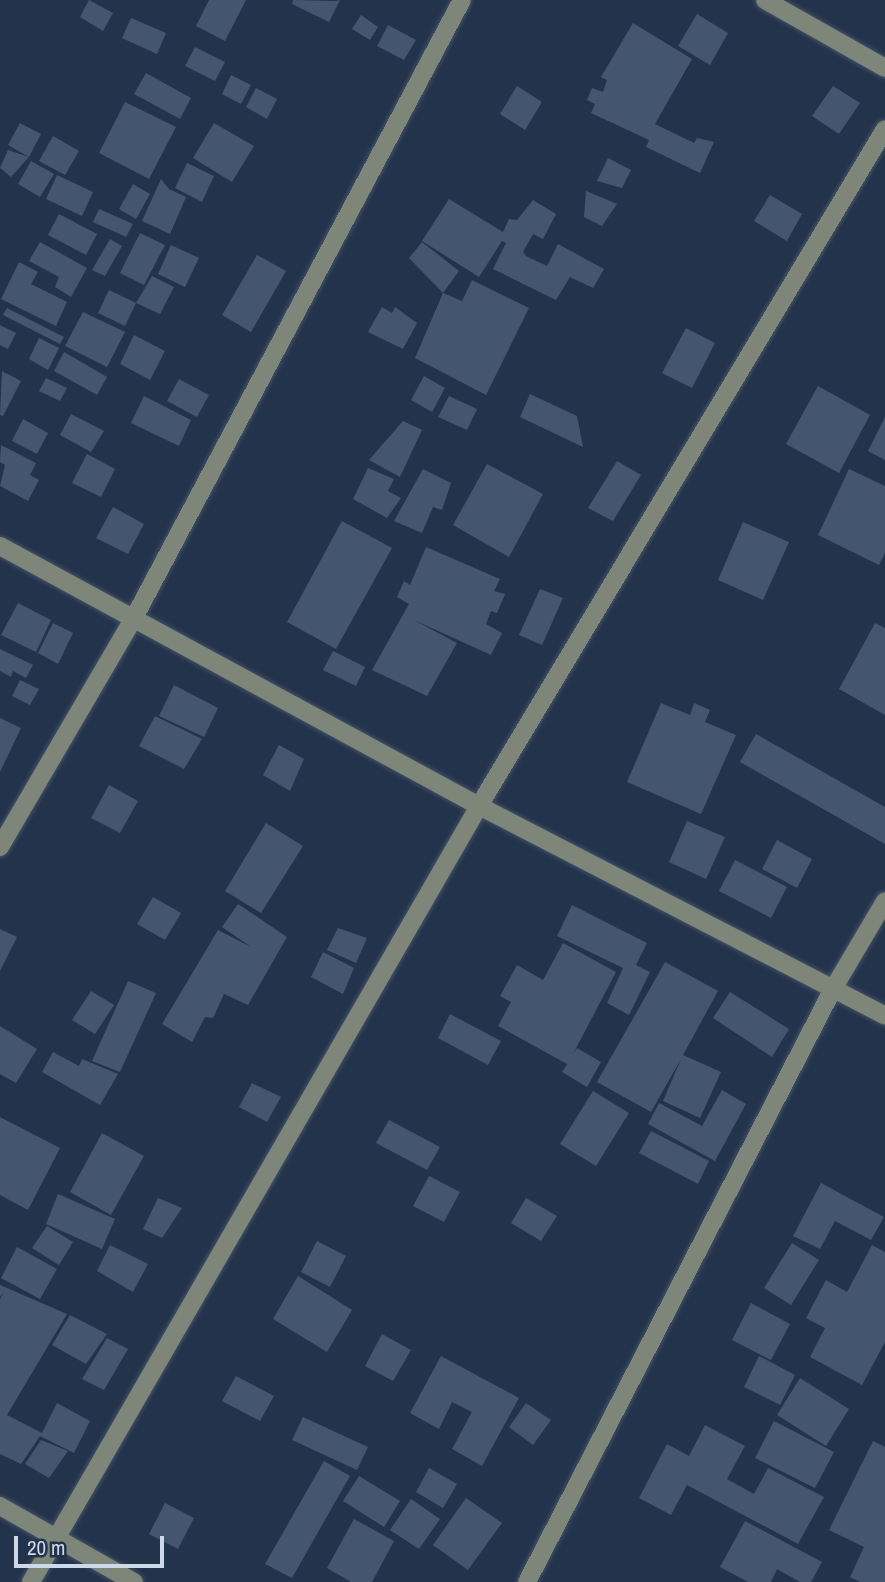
<!DOCTYPE html>
<html>
<head>
<meta charset="utf-8">
<style>
  body { margin:0 }
  #map { position:relative; width:885px; height:1582px; overflow:hidden; background:#23334b; font-family:"Archivo Narrow",sans-serif }
  div>[style] { position:absolute }
  .building>* { inset:0; background:#445570 }
  .roads { filter:drop-shadow(0 0 2px #425167) drop-shadow(0 0 2px #425167) }
  .minor>* { height:18px; margin:-9px; padding:0 9px; transform-origin:9px; border-radius:9px; background:#7d8679 }
  span { translate:-50% -50%; white-space:nowrap; text-align:center; line-height:1.15; -webkit-text-stroke:5px #23334b; paint-order:stroke }
  .scale { position:absolute; left:14px; top:1536px; width:150px; height:32px; box-sizing:border-box; border:4px solid #cdd8e8; border-top:0; padding-left:9px; font-size:21px; line-height:24px; white-space:nowrap; color:#cdd8e8; -webkit-text-stroke:5px #23334b; paint-order:stroke }
</style>
</head>
<body>
<div id="map">
  <div class="building">
    <div style="clip-path:polygon(89px 0,113px 13px,103px 31px,80px 17px)"></div>
    <div style="clip-path:polygon(209px 0,246px 0,225px 41px,196px 26px)"></div>
    <div style="clip-path:polygon(293px 0,335px 1px,340px 0,329px 22px,292px 4px)"></div>
    <div style="clip-path:polygon(697px 14px,728px 33px,710px 65px,678px 46px)"></div>
    <div style="clip-path:polygon(361px 15px,378px 27px,370px 40px,352px 29px)"></div>
    <div style="clip-path:polygon(131px 18px,166px 33px,157px 54px,122px 38px)"></div>
    <div style="clip-path:polygon(633px 23px,692px 59px,655px 124px,694px 143px,697px 138px,714px 142px,700px 173px,646px 147px,649px 140px,591px 113px,595px 104px,587px 100px,592px 88px,603px 92px,607px 80px,601px 77px)"></div>
    <div style="clip-path:polygon(388px 25px,416px 40px,404px 60px,377px 46px)"></div>
    <div style="clip-path:polygon(195px 47px,225px 62px,215px 81px,185px 66px)"></div>
    <div style="clip-path:polygon(146px 73px,191px 98px,180px 119px,134px 94px)"></div>
    <div style="clip-path:polygon(231px 75px,251px 85px,241px 104px,222px 94px)"></div>
    <div style="clip-path:polygon(517px 86px,542px 102px,525px 130px,500px 114px)"></div>
    <div style="clip-path:polygon(833px 86px,860px 103px,839px 134px,812px 116px)"></div>
    <div style="clip-path:polygon(256px 88px,277px 99px,267px 119px,246px 107px)"></div>
    <div style="clip-path:polygon(125px 102px,176px 127px,149px 179px,99px 153px)"></div>
    <div style="clip-path:polygon(20px 123px,41px 134px,29px 157px,8px 145px)"></div>
    <div style="clip-path:polygon(214px 123px,254px 146px,232px 182px,193px 158px)"></div>
    <div style="clip-path:polygon(53px 136px,79px 151px,65px 175px,39px 161px)"></div>
    <div style="clip-path:polygon(8px 150px,29px 157px,11px 177px,0 168px)"></div>
    <div style="clip-path:polygon(608px 158px,631px 170px,622px 188px,597px 181px)"></div>
    <div style="clip-path:polygon(31px 161px,54px 174px,40px 197px,18px 184px)"></div>
    <div style="clip-path:polygon(187px 163px,214px 176px,202px 202px,175px 188px)"></div>
    <div style="clip-path:polygon(57px 175px,93px 192px,82px 216px,46px 199px)"></div>
    <div style="clip-path:polygon(161px 179px,169px 189px,186px 197px,170px 234px,142px 221px)"></div>
    <div style="clip-path:polygon(133px 184px,150px 194px,136px 219px,119px 209px)"></div>
    <div style="clip-path:polygon(586px 191px,617px 204px,602px 226px,584px 217px)"></div>
    <div style="clip-path:polygon(770px 195px,802px 214px,787px 241px,754px 221px)"></div>
    <div style="clip-path:polygon(449px 199px,503px 232px,509px 219px,517px 220px,533px 200px,556px 214px,543px 239px,533px 234px,523px 252px,526px 256px,547px 266px,558px 244px,604px 269px,593px 288px,570px 277px,556px 300px,493px 269px,506px 243px,502px 241px,479px 277px,422px 241px)"></div>
    <div style="clip-path:polygon(99px 209px,133px 224px,126px 237px,93px 222px)"></div>
    <div style="clip-path:polygon(59px 214px,97px 234px,86px 255px,48px 235px)"></div>
    <div style="clip-path:polygon(140px 233px,165px 245px,144px 285px,120px 273px)"></div>
    <div style="clip-path:polygon(110px 239px,122px 246px,105px 276px,92px 270px)"></div>
    <div style="clip-path:polygon(40px 242px,87px 268px,71px 297px,55px 287px,59px 277px,29px 261px)"></div>
    <div style="clip-path:polygon(422px 242px,459px 271px,443px 293px,409px 258px)"></div>
    <div style="clip-path:polygon(171px 245px,199px 258px,185px 287px,158px 274px)"></div>
    <div style="clip-path:polygon(257px 255px,286px 271px,251px 332px,222px 315px)"></div>
    <div style="clip-path:polygon(19px 262px,38px 272px,31px 284px,67px 302px,56px 326px,1px 299px)"></div>
    <div style="clip-path:polygon(152px 276px,174px 287px,160px 314px,136px 303px)"></div>
    <div style="clip-path:polygon(472px 280px,529px 308px,486px 395px,415px 358px,443px 293px,462px 301px)"></div>
    <div style="clip-path:polygon(109px 290px,136px 303px,125px 326px,98px 313px)"></div>
    <div style="clip-path:polygon(382px 307px,392px 313px,395px 307px,417px 323px,403px 349px,368px 332px)"></div>
    <div style="clip-path:polygon(7px 308px,64px 337px,60px 344px,3px 315px)"></div>
    <div style="clip-path:polygon(83px 312px,125px 332px,107px 367px,65px 346px)"></div>
    <div style="clip-path:polygon(0 325px,16px 333px,8px 349px,0 345px)"></div>
    <div style="clip-path:polygon(686px 328px,715px 343px,692px 388px,662px 373px)"></div>
    <div style="clip-path:polygon(134px 335px,165px 351px,150px 380px,120px 364px)"></div>
    <div style="clip-path:polygon(39px 338px,59px 348px,48px 370px,29px 359px)"></div>
    <div style="clip-path:polygon(64px 352px,107px 377px,97px 395px,54px 371px)"></div>
    <div style="clip-path:polygon(2px 371px,21px 381px,3px 416px,0 415px)"></div>
    <div style="clip-path:polygon(424px 376px,445px 388px,432px 412px,411px 400px)"></div>
    <div style="clip-path:polygon(46px 378px,67px 388px,60px 401px,39px 391px)"></div>
    <div style="clip-path:polygon(179px 379px,209px 395px,197px 417px,167px 401px)"></div>
    <div style="clip-path:polygon(818px 386px,870px 415px,839px 473px,786px 444px)"></div>
    <div style="clip-path:polygon(530px 394px,577px 416px,583px 447px,520px 417px)"></div>
    <div style="clip-path:polygon(144px 396px,191px 420px,179px 446px,131px 423px)"></div>
    <div style="clip-path:polygon(449px 396px,477px 409px,467px 430px,438px 417px)"></div>
    <div style="clip-path:polygon(71px 414px,104px 431px,91px 452px,60px 435px)"></div>
    <div style="clip-path:polygon(885px 417px,885px 460px,868px 451px)"></div>
    <div style="clip-path:polygon(23px 419px,48px 433px,37px 454px,12px 441px)"></div>
    <div style="clip-path:polygon(403px 421px,422px 430px,400px 477px,369px 460px)"></div>
    <div style="clip-path:polygon(1px 445px,36px 463px,30px 475px,39px 480px,28px 501px,0 486px,5px 465px,0 462px)"></div>
    <div style="clip-path:polygon(87px 454px,115px 469px,101px 497px,72px 483px)"></div>
    <div style="clip-path:polygon(617px 461px,641px 475px,613px 521px,588px 508px)"></div>
    <div style="clip-path:polygon(487px 464px,543px 494px,509px 557px,453px 525px)"></div>
    <div style="clip-path:polygon(368px 468px,394px 479px,388px 491px,401px 498px,387px 518px,353px 499px)"></div>
    <div style="clip-path:polygon(423px 469px,451px 483px,442px 510px,433px 507px,422px 533px,394px 521px)"></div>
    <div style="clip-path:polygon(849px 469px,885px 486px,885px 553px,879px 565px,818px 535px)"></div>
    <div style="clip-path:polygon(113px 507px,144px 524px,128px 554px,96px 538px)"></div>
    <div style="clip-path:polygon(342px 521px,392px 548px,336px 649px,287px 622px)"></div>
    <div style="clip-path:polygon(743px 522px,789px 542px,763px 600px,718px 580px)"></div>
    <div style="clip-path:polygon(426px 547px,500px 579px,494px 591px,505px 594px,497px 613px,491px 611px,486px 624px,502px 633px,491px 655px,414px 620px,457px 643px,427px 696px,372px 670px,409px 604px,397px 597px,404px 581px,410px 585px)"></div>
    <div style="clip-path:polygon(540px 589px,563px 598px,542px 645px,519px 635px)"></div>
    <div style="clip-path:polygon(18px 603px,51px 620px,36px 652px,1px 635px)"></div>
    <div style="clip-path:polygon(53px 623px,73px 633px,58px 664px,38px 653px)"></div>
    <div style="clip-path:polygon(875px 623px,885px 628px,885px 715px,839px 689px)"></div>
    <div style="clip-path:polygon(0 649px,33px 665px,26px 678px,13px 671px,11px 677px,0 671px)"></div>
    <div style="clip-path:polygon(333px 651px,365px 667px,356px 686px,323px 670px)"></div>
    <div style="clip-path:polygon(20px 680px,39px 689px,30px 705px,12px 696px)"></div>
    <div style="clip-path:polygon(174px 685px,218px 708px,204px 737px,159px 716px)"></div>
    <div style="clip-path:polygon(661px 703px,690px 715px,694px 703px,710px 710px,705px 722px,736px 735px,701px 814px,627px 782px)"></div>
    <div style="clip-path:polygon(155px 716px,202px 739px,184px 769px,139px 746px)"></div>
    <div style="clip-path:polygon(0 718px,21px 728px,0 772px)"></div>
    <div style="clip-path:polygon(756px 734px,885px 807px,885px 844px,740px 762px)"></div>
    <div style="clip-path:polygon(279px 745px,304px 759px,290px 791px,263px 775px)"></div>
    <div style="clip-path:polygon(109px 785px,138px 801px,120px 833px,91px 818px)"></div>
    <div style="clip-path:polygon(687px 821px,725px 837px,706px 879px,669px 862px)"></div>
    <div style="clip-path:polygon(266px 823px,303px 846px,261px 913px,225px 891px)"></div>
    <div style="clip-path:polygon(777px 840px,812px 859px,797px 888px,762px 869px)"></div>
    <div style="clip-path:polygon(735px 860px,787px 887px,771px 918px,719px 891px)"></div>
    <div style="clip-path:polygon(153px 897px,181px 913px,165px 940px,137px 924px)"></div>
    <div style="clip-path:polygon(238px 904px,287px 937px,248px 1005px,224px 994px,213px 1018px,205px 1017px,192px 1042px,162px 1024px,218px 930px,251px 947px,222px 927px)"></div>
    <div style="clip-path:polygon(572px 905px,647px 943px,636px 965px,650px 972px,629px 1015px,607px 1003px,623px 968px,557px 936px)"></div>
    <div style="clip-path:polygon(338px 928px,367px 938px,356px 963px,327px 950px)"></div>
    <div style="clip-path:polygon(0 929px,17px 937px,0 971px)"></div>
    <div style="clip-path:polygon(563px 943px,616px 972px,573px 1054px,577px 1048px,601px 1062px,587px 1087px,562px 1072px,567px 1064px,498px 1026px,511px 1002px,500px 996px,517px 965px,543px 980px)"></div>
    <div style="clip-path:polygon(323px 952px,354px 968px,343px 994px,311px 977px)"></div>
    <div style="clip-path:polygon(665px 962px,718px 991px,683px 1055px,721px 1072px,700px 1118px,663px 1101px,681px 1059px,651px 1112px,597px 1082px)"></div>
    <div style="clip-path:polygon(128px 981px,156px 993px,120px 1072px,92px 1061px)"></div>
    <div style="clip-path:polygon(91px 991px,114px 1005px,95px 1034px,72px 1020px)"></div>
    <div style="clip-path:polygon(730px 992px,789px 1029px,772px 1057px,713px 1018px)"></div>
    <div style="clip-path:polygon(450px 1014px,501px 1041px,488px 1065px,438px 1038px)"></div>
    <div style="clip-path:polygon(0 1026px,37px 1049px,16px 1083px,0 1074px)"></div>
    <div style="clip-path:polygon(53px 1052px,79px 1066px,82px 1059px,118px 1074px,100px 1105px,42px 1072px)"></div>
    <div style="clip-path:polygon(252px 1083px,281px 1097px,267px 1122px,239px 1107px)"></div>
    <div style="clip-path:polygon(722px 1090px,746px 1104px,715px 1161px,648px 1124px,659px 1103px,702px 1126px)"></div>
    <div style="clip-path:polygon(593px 1091px,629px 1113px,596px 1166px,560px 1144px)"></div>
    <div style="clip-path:polygon(0 1117px,60px 1148px,28px 1210px,0 1195px)"></div>
    <div style="clip-path:polygon(389px 1120px,440px 1147px,427px 1170px,376px 1143px)"></div>
    <div style="clip-path:polygon(651px 1131px,709px 1161px,698px 1184px,639px 1153px)"></div>
    <div style="clip-path:polygon(102px 1133px,144px 1156px,111px 1215px,70px 1192px)"></div>
    <div style="clip-path:polygon(429px 1176px,460px 1192px,444px 1222px,413px 1206px)"></div>
    <div style="clip-path:polygon(821px 1183px,884px 1217px,871px 1240px,835px 1221px,820px 1249px,793px 1236px)"></div>
    <div style="clip-path:polygon(58px 1194px,115px 1219px,102px 1249px,46px 1224px)"></div>
    <div style="clip-path:polygon(158px 1198px,182px 1208px,162px 1238px,143px 1229px)"></div>
    <div style="clip-path:polygon(526px 1198px,557px 1216px,541px 1241px,511px 1223px)"></div>
    <div style="clip-path:polygon(47px 1226px,73px 1242px,59px 1265px,32px 1248px)"></div>
    <div style="clip-path:polygon(317px 1241px,346px 1256px,330px 1287px,301px 1272px)"></div>
    <div style="clip-path:polygon(792px 1243px,819px 1260px,791px 1305px,764px 1288px)"></div>
    <div style="clip-path:polygon(110px 1245px,148px 1264px,133px 1292px,97px 1271px)"></div>
    <div style="clip-path:polygon(872px 1245px,885px 1252px,885px 1342px,862px 1385px,810px 1357px,825px 1328px,806px 1318px,826px 1280px,847px 1292px)"></div>
    <div style="clip-path:polygon(17px 1247px,57px 1269px,40px 1299px,1px 1278px)"></div>
    <div style="clip-path:polygon(298px 1276px,352px 1310px,327px 1352px,273px 1319px)"></div>
    <div style="clip-path:polygon(0 1285px,67px 1314px,7px 1415px,42px 1433px,57px 1403px,90px 1421px,74px 1453px,40px 1436px,21px 1464px,0 1454px,0 1299px,4px 1292px,0 1297px)"></div>
    <div style="clip-path:polygon(751px 1303px,790px 1324px,771px 1360px,732px 1340px)"></div>
    <div style="clip-path:polygon(70px 1315px,107px 1334px,86px 1364px,52px 1345px)"></div>
    <div style="clip-path:polygon(382px 1334px,411px 1350px,393px 1381px,365px 1366px)"></div>
    <div style="clip-path:polygon(107px 1338px,128px 1349px,104px 1390px,82px 1379px)"></div>
    <div style="clip-path:polygon(441px 1356px,519px 1398px,482px 1466px,452px 1449px,472px 1412px,452px 1402px,439px 1429px,410px 1413px)"></div>
    <div style="clip-path:polygon(759px 1356px,795px 1375px,780px 1405px,744px 1387px)"></div>
    <div style="clip-path:polygon(236px 1376px,274px 1396px,260px 1421px,222px 1401px)"></div>
    <div style="clip-path:polygon(800px 1378px,849px 1409px,826px 1446px,777px 1415px)"></div>
    <div style="clip-path:polygon(526px 1403px,551px 1420px,533px 1445px,509px 1427px)"></div>
    <div style="clip-path:polygon(303px 1417px,368px 1447px,357px 1470px,292px 1440px)"></div>
    <div style="clip-path:polygon(774px 1421px,834px 1452px,815px 1488px,755px 1458px)"></div>
    <div style="clip-path:polygon(705px 1425px,745px 1446px,727px 1479px,754px 1494px,768px 1468px,824px 1497px,798px 1544px,687px 1485px,671px 1515px,639px 1498px,667px 1444px,689px 1456px)"></div>
    <div style="clip-path:polygon(41px 1440px,68px 1451px,49px 1478px,25px 1464px)"></div>
    <div style="clip-path:polygon(873px 1441px,885px 1447px,885px 1582px,860px 1582px,850px 1577px,864px 1547px,829px 1530px)"></div>
    <div style="clip-path:polygon(324px 1461px,350px 1476px,292px 1578px,265px 1564px)"></div>
    <div style="clip-path:polygon(429px 1468px,457px 1484px,443px 1508px,416px 1492px)"></div>
    <div style="clip-path:polygon(359px 1476px,400px 1501px,384px 1527px,343px 1501px)"></div>
    <div style="clip-path:polygon(466px 1498px,502px 1523px,468px 1570px,433px 1545px)"></div>
    <div style="clip-path:polygon(411px 1499px,440px 1519px,419px 1549px,390px 1530px)"></div>
    <div style="clip-path:polygon(165px 1503px,194px 1518px,178px 1549px,149px 1534px)"></div>
    <div style="clip-path:polygon(354px 1519px,394px 1541px,372px 1582px,351px 1582px,327px 1568px)"></div>
    <div style="clip-path:polygon(745px 1521px,822px 1562px,811px 1582px,800px 1582px,777px 1569px,771px 1582px,748px 1582px,720px 1567px)"></div>
  </div>
  <div class="roads">
    <div class="minor">
      <div style="left:765px;top:0;width:138px;rotate:29.5deg"></div>
      <div style="left:0;top:546px;width:545px;rotate:28.49deg"></div>
      <div style="left:479px;top:806px;width:457px;rotate:27.3deg"></div>
      <div style="left:0;top:847px;width:268px;rotate:-59.7deg"></div>
      <div style="left:135px;top:616px;width:697px;rotate:-62.04deg"></div>
      <div style="left:0;top:1506px;width:154px;rotate:29.6deg"></div>
      <div style="left:31px;top:1582px;width:896px;rotate:-60deg"></div>
      <div style="left:479px;top:806px;width:789px;rotate:-59.05deg"></div>
      <div style="left:527px;top:1582px;width:667px;rotate:-62.71deg"></div>
      <div style="left:833px;top:989px;width:102px;rotate:-59.4deg"></div>
    </div>
  </div>
  <div class="scale">20 m</div>
</div>
</body>
</html>
